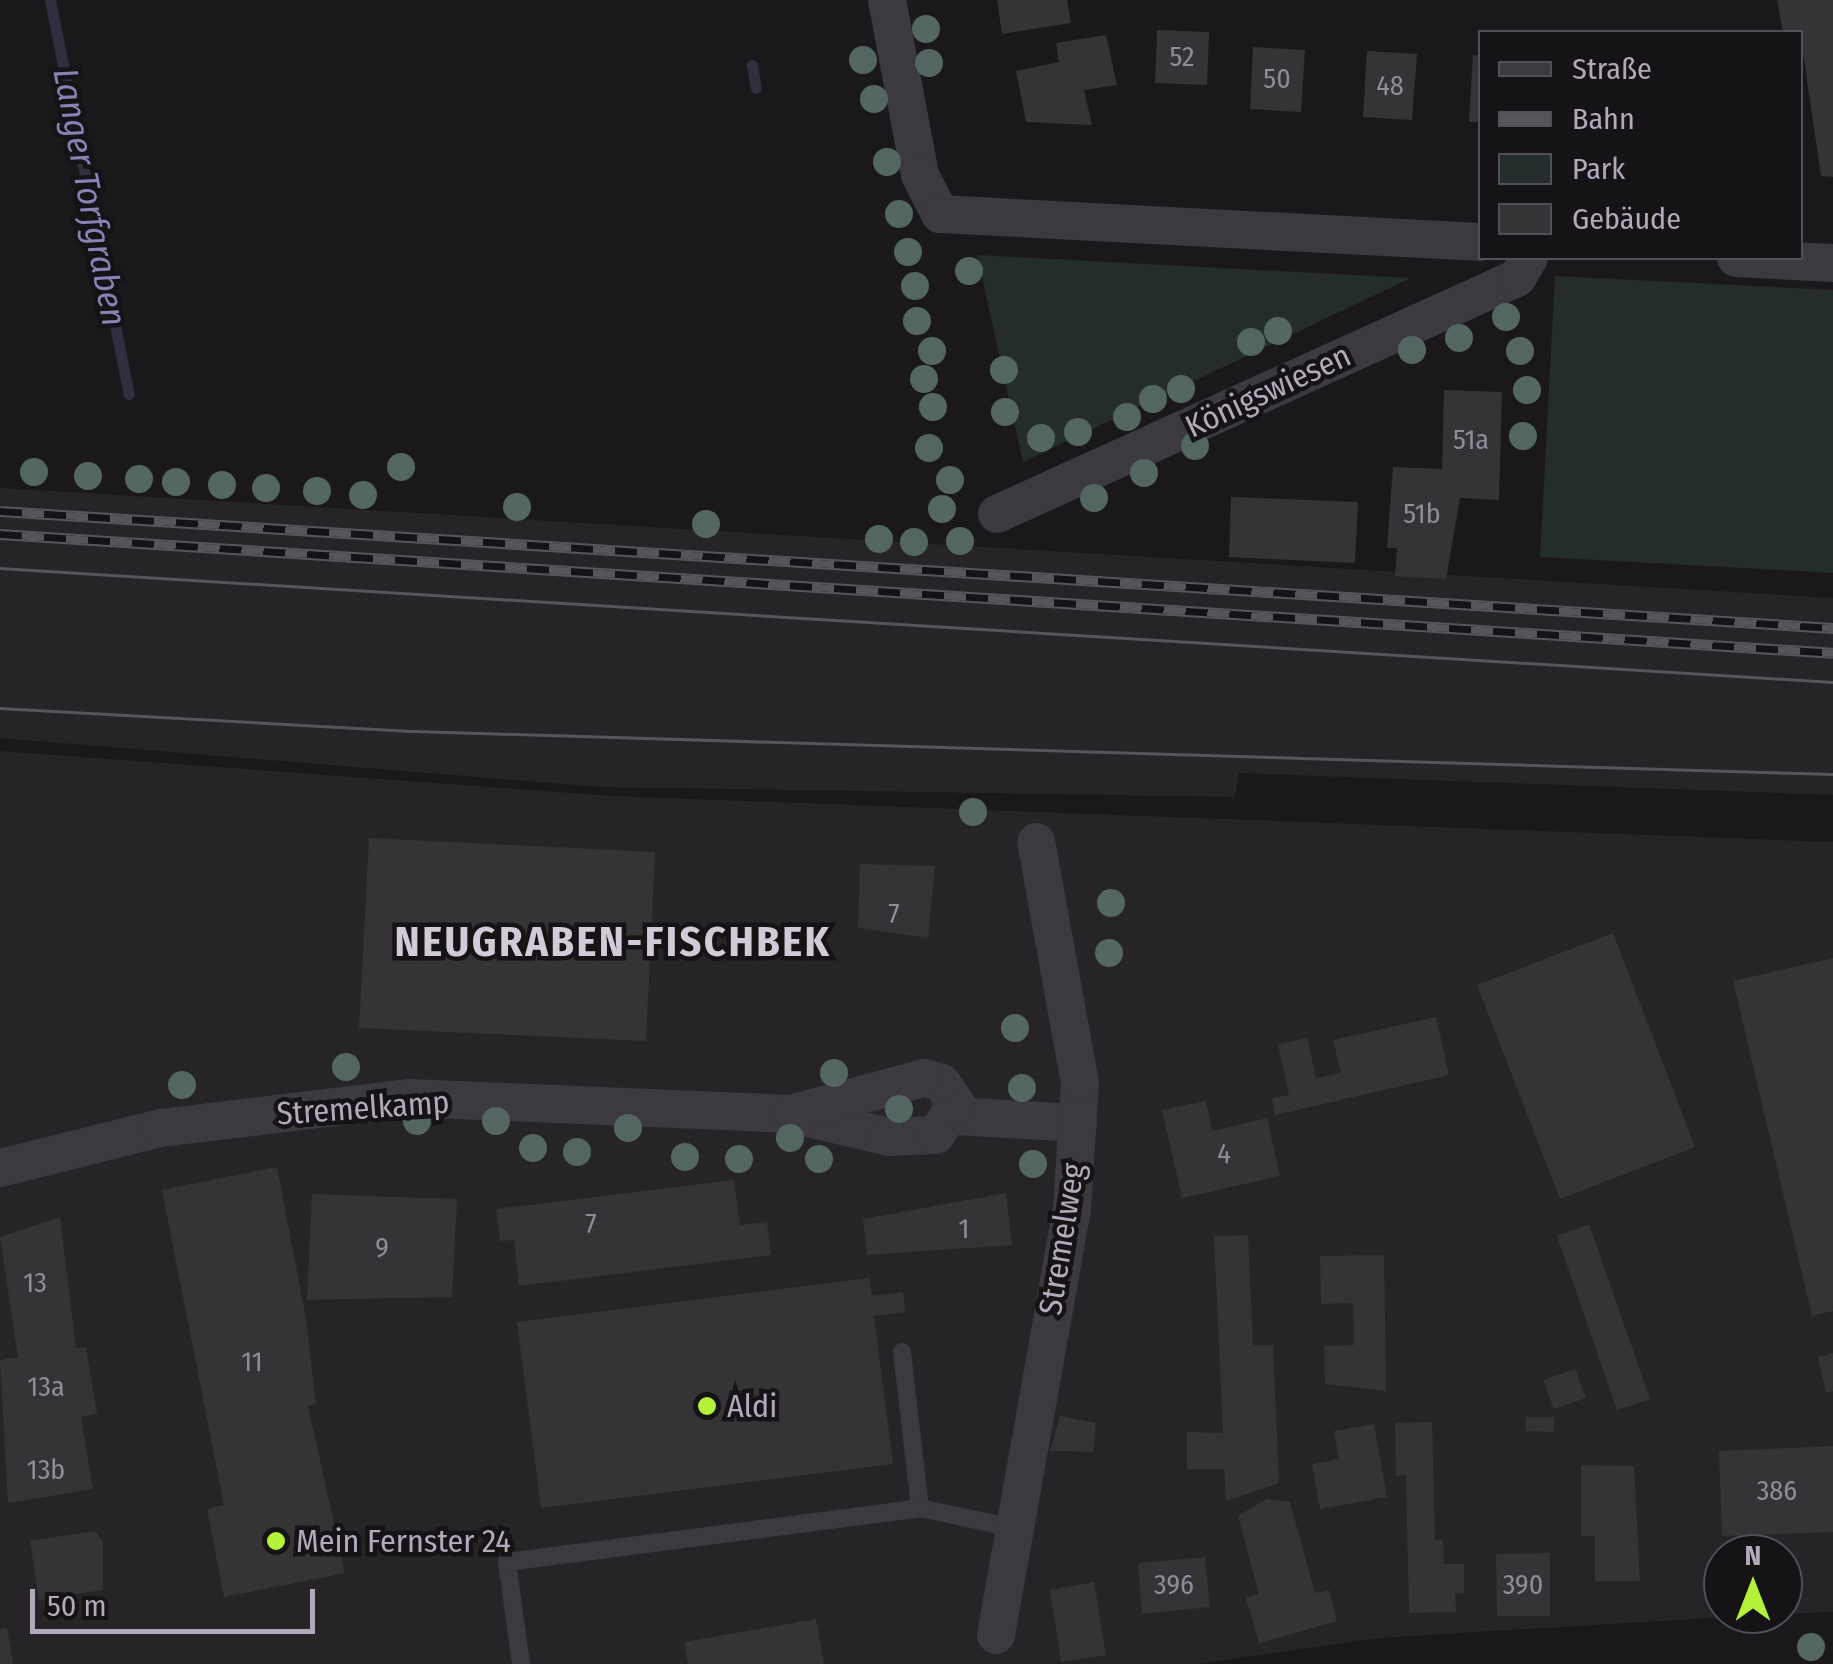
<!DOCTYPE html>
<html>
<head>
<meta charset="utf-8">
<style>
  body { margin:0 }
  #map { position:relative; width:1833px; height:1664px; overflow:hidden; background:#1a181a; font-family:"Fira Sans Condensed",sans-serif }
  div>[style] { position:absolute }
  .built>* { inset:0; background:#262427 }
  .green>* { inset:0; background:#242d2b }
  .stream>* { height:11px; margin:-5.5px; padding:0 5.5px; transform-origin:5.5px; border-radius:5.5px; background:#302e3f }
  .building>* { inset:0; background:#353336 }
  .lane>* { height:18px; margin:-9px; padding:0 9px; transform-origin:9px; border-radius:9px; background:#3c393f }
  .street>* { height:38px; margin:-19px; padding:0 19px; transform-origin:19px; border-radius:19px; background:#3c393f }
  .tram>* { height:2.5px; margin:-1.25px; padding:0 1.25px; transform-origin:1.25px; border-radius:1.25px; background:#58545c }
  .rail>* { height:11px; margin-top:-5.5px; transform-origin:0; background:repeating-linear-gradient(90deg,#151315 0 22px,#58545c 0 44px); box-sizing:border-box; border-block:2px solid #58545c }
  .trees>* { width:28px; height:28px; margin:-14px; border-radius:50%; background:#536662 }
  .dots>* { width:28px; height:28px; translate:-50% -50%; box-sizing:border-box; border:5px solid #151315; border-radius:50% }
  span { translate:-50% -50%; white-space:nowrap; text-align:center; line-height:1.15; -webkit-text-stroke:9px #151315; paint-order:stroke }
  .number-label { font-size:28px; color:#918c99 }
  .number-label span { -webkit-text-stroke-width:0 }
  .street-label { font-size:32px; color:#b0aaba }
  .poi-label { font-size:32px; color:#b0aaba }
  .left { translate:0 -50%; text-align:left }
  .water-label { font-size:35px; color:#8982b5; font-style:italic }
  .district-label { font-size:42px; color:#d0cbd6; font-weight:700; letter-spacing:2.5px }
  .legend { position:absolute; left:1478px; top:30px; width:325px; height:230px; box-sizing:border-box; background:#151315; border:2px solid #534f57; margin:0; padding:12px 18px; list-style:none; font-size:30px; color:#b0aaba }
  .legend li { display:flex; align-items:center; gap:20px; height:50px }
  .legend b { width:50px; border:2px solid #534f57 }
  .north { position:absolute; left:1703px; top:1534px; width:100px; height:100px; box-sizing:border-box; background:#151315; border:2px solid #534f57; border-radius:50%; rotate:0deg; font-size:28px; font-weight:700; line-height:40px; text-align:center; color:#b0aaba }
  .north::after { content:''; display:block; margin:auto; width:35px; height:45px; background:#b3f239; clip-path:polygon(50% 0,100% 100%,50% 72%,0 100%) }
  .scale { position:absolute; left:30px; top:1589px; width:285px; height:45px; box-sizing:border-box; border:5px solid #b0aaba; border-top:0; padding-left:12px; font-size:30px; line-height:35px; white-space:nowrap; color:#b0aaba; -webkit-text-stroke:8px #151315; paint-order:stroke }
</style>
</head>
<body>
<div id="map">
  <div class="built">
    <div style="clip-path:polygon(0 488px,1833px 598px,1833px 795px,1239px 773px,1235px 797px,599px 787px,0 738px)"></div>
    <div style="clip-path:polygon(0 751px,613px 796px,1833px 842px,1833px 1612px,1783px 1614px,1783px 1554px,1723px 1554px,1723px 1614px,1777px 1614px,1378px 1638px,1197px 1664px,0 1664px)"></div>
  </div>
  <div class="green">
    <div style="clip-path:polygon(977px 255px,1411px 278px,1023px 462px)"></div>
    <div style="clip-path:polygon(1555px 276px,1833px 290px,1833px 573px,1540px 557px)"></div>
  </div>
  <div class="stream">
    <div style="left:50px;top:0;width:402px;rotate:78.7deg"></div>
    <div style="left:752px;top:65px;width:23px;rotate:80deg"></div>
  </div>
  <div class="building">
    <div style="clip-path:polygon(997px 0,1067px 0,1071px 23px,1002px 34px)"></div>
    <div style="clip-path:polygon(1777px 0,1833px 0,1833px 177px,1821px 176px,1800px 32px,1783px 32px)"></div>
    <div style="clip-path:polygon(1157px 30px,1209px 32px,1207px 85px,1155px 83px)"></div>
    <div style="clip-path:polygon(1106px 35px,1117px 85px,1084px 90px,1092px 125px,1026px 122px,1016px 71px,1059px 62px,1056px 43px)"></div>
    <div style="clip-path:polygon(1253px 47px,1305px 50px,1301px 112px,1250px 109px)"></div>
    <div style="clip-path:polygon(1367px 51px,1417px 54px,1412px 120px,1363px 117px)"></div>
    <div style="clip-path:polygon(1473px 55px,1480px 56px,1480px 122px,1469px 122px)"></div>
    <div style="clip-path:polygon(1444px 390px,1502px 392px,1499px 500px,1460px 498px,1446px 579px,1395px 576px,1397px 548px,1387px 548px,1393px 467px,1442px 469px)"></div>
    <div style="clip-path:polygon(1231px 497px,1358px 502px,1355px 563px,1229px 557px)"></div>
    <div style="clip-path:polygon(369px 838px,655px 852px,646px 1041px,359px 1028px)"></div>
    <div style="clip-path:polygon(860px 864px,935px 866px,928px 938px,858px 928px)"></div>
    <div style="clip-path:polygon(1613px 933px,1695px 1147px,1560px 1199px,1477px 985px)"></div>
    <div style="clip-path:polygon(1833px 958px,1833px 1311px,1812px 1316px,1733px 981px)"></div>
    <div style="clip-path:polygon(1436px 1017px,1449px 1075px,1275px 1115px,1272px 1098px,1289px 1095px,1278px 1044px,1307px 1038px,1316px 1078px,1341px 1073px,1333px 1040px)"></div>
    <div style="clip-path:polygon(1206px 1101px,1212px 1131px,1267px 1118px,1280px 1176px,1182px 1198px,1162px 1110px)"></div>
    <div style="clip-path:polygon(277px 1167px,306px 1319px,316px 1404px,308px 1406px,345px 1573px,224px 1597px,207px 1509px,224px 1505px,162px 1190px)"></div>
    <div style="clip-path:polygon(734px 1180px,740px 1225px,767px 1222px,771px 1255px,519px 1286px,514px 1240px,500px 1241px,496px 1209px)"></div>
    <div style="clip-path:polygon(1006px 1193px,1012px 1245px,867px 1255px,863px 1219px)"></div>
    <div style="clip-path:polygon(312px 1194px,457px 1199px,452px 1297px,307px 1300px)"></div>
    <div style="clip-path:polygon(60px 1217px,76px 1348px,86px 1347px,97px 1414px,81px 1417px,93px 1489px,8px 1503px,0 1360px,18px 1357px,0 1237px)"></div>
    <div style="clip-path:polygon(1589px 1224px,1650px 1399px,1617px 1410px,1557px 1236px)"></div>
    <div style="clip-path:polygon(1248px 1235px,1253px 1345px,1273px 1345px,1279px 1483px,1226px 1501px,1224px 1469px,1187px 1469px,1187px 1432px,1223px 1433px,1214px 1236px)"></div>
    <div style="clip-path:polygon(1384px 1255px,1386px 1391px,1325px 1384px,1324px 1346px,1354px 1345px,1353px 1303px,1321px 1304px,1320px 1256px)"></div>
    <div style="clip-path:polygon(869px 1278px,872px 1296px,903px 1292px,905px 1312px,874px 1316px,893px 1464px,541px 1508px,517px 1322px)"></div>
    <div style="clip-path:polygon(1833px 1353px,1833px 1391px,1826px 1393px,1818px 1357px)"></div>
    <div style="clip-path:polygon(1575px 1369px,1586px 1398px,1554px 1409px,1543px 1380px)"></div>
    <div style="clip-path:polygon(1060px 1416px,1096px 1423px,1093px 1452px,1050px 1451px)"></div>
    <div style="clip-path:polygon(1526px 1417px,1554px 1417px,1554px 1432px,1526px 1431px)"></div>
    <div style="clip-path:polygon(1432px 1422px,1435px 1540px,1443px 1539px,1444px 1564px,1464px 1564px,1464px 1593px,1455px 1593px,1456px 1612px,1409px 1613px,1406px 1475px,1396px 1476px,1395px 1423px)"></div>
    <div style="clip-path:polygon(1374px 1424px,1387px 1497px,1320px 1509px,1312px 1464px,1339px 1459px,1334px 1431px)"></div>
    <div style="clip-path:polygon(1833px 1446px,1833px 1532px,1722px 1536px,1719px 1451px)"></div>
    <div style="clip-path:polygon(1581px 1465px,1634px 1466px,1640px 1581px,1595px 1581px,1595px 1536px,1581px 1536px)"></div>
    <div style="clip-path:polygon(1267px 1499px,1290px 1502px,1315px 1593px,1329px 1590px,1337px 1621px,1259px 1643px,1246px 1598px,1259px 1594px,1238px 1516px)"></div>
    <div style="clip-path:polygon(94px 1531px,103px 1541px,103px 1590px,39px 1600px,30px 1541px)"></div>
    <div style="clip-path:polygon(1550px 1553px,1550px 1616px,1497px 1616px,1496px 1554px)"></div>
    <div style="clip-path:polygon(1205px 1557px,1210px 1607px,1142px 1614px,1138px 1563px)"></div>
    <div style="clip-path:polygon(1094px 1582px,1106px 1655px,1061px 1662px,1050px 1590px)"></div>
    <div style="clip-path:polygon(816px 1619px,824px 1664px,688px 1664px,684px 1642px)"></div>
    <div style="clip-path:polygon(7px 1628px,13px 1664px,0 1664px,0 1629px)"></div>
  </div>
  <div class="lane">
    <div style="left:902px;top:1352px;width:157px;rotate:83.4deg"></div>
    <div style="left:920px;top:1508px;width:96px;rotate:12deg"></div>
    <div style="left:521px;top:1664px;width:103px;rotate:-97.8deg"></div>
    <div style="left:507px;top:1562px;width:417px;rotate:-7.4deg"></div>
  </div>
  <div class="street">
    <div style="left:887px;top:0;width:178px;rotate:79.3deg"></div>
    <div style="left:920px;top:175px;width:44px;rotate:62.9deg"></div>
    <div style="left:940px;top:214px;width:541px;rotate:2.97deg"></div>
    <div style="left:1736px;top:258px;width:97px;rotate:3deg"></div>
    <div style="left:997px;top:514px;width:571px;rotate:-24.41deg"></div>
    <div style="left:1517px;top:278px;width:23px;rotate:-59deg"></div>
    <div style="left:955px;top:1116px;width:123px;rotate:3.3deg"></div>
    <div style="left:0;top:1168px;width:166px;rotate:-14deg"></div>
    <div style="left:161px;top:1128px;width:251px;rotate:-6.9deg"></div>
    <div style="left:410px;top:1098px;width:381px;rotate:2.4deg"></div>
    <div style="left:791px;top:1114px;width:101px;rotate:13.2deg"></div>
    <div style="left:889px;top:1137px;width:47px;rotate:-2.4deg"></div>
    <div style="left:936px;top:1135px;width:37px;rotate:-57deg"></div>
    <div style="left:956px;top:1104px;width:25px;rotate:-124deg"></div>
    <div style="left:942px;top:1083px;width:19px;rotate:-164deg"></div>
    <div style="left:924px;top:1078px;width:138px;rotate:164.9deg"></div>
    <div style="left:996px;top:1635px;width:432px;rotate:-79.9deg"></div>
    <div style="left:1072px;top:1210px;width:127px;rotate:-86.4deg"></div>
    <div style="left:1080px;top:1083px;width:245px;rotate:-100.3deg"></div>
  </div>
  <div class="tram">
    <div style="left:0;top:568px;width:1837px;rotate:3.56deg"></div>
    <div style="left:0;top:708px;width:415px;rotate:3.2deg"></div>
    <div style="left:414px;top:731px;width:1420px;rotate:1.74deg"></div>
  </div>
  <div class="rail">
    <div style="left:0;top:511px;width:1837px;rotate:3.65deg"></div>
    <div style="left:0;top:534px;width:1837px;rotate:3.71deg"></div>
  </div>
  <div class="trees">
    <div style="left:926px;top:29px"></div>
    <div style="left:863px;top:60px"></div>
    <div style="left:929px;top:63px"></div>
    <div style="left:874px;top:99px"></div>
    <div style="left:887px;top:162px"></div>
    <div style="left:899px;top:214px"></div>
    <div style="left:908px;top:252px"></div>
    <div style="left:969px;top:271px"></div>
    <div style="left:915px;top:286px"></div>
    <div style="left:1506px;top:317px"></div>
    <div style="left:917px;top:321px"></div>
    <div style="left:1278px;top:331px"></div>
    <div style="left:1459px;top:338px"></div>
    <div style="left:1251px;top:342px"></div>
    <div style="left:1412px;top:350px"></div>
    <div style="left:932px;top:351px"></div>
    <div style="left:1520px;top:351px"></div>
    <div style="left:1004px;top:370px"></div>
    <div style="left:924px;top:379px"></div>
    <div style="left:1181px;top:389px"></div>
    <div style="left:1527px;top:390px"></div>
    <div style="left:1153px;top:399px"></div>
    <div style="left:933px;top:407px"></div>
    <div style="left:1005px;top:412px"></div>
    <div style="left:1127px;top:417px"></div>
    <div style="left:1078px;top:432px"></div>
    <div style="left:1523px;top:436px"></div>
    <div style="left:1041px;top:438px"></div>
    <div style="left:1195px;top:446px"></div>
    <div style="left:929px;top:448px"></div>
    <div style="left:401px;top:467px"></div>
    <div style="left:34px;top:472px"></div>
    <div style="left:1144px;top:473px"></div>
    <div style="left:88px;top:476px"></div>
    <div style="left:139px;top:479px"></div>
    <div style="left:950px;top:480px"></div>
    <div style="left:176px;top:482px"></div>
    <div style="left:222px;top:485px"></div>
    <div style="left:266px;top:488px"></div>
    <div style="left:317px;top:491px"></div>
    <div style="left:363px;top:495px"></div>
    <div style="left:1094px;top:498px"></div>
    <div style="left:517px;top:507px"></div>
    <div style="left:942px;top:509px"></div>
    <div style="left:706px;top:524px"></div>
    <div style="left:879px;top:539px"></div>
    <div style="left:960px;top:541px"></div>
    <div style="left:914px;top:542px"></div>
    <div style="left:973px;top:812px"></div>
    <div style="left:1111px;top:903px"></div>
    <div style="left:1109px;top:953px"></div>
    <div style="left:1015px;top:1028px"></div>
    <div style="left:346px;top:1067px"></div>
    <div style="left:834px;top:1073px"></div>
    <div style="left:182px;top:1085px"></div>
    <div style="left:1022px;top:1088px"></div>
    <div style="left:899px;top:1109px"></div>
    <div style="left:417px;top:1121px"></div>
    <div style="left:496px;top:1121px"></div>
    <div style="left:628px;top:1128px"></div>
    <div style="left:790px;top:1138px"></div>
    <div style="left:533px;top:1148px"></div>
    <div style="left:577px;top:1152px"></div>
    <div style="left:685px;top:1157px"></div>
    <div style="left:739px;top:1159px"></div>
    <div style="left:819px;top:1159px"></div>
    <div style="left:1033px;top:1164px"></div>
    <div style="left:1811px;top:1647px"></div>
  </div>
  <div class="dots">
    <div style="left:707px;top:1406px;background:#b3f239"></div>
    <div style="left:276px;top:1541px;background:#b3f239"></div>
  </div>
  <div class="number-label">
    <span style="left:1182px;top:57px">52</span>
    <span style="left:1277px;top:79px">50</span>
    <span style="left:1390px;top:86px">48</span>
    <span style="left:1471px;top:440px">51a</span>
    <span style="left:1422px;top:514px">51b</span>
    <span style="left:894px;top:914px">7</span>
    <span style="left:1224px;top:1154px">4</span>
    <span style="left:591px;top:1224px">7</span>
    <span style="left:964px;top:1229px">1</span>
    <span style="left:382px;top:1248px">9</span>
    <span style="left:35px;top:1283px">13</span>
    <span style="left:252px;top:1362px">11</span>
    <span style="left:46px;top:1387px">13a</span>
    <span style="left:46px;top:1470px">13b</span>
    <span style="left:1777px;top:1491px">386</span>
    <span style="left:1174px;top:1585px">396</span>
    <span style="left:1523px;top:1585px">390</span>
  </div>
  <div class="street-label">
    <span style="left:1268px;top:391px;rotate:-25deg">Königswiesen</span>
    <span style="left:363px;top:1108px;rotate:-4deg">Stremelkamp</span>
    <span style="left:1062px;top:1239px;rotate:-81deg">Stremelweg</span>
  </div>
  <div class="poi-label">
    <span class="left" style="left:727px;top:1406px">Aldi</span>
    <span class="left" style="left:296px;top:1541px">Mein Fernster 24</span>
  </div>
  <div class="water-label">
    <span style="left:90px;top:197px;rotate:79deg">Langer Torfgraben</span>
  </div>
  <div class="district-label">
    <span style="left:613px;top:942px">NEUGRABEN-FISCHBEK</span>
  </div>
  <ul class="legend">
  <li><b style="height:12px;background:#3c393f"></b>Straße</li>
  <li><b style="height:12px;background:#58545c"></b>Bahn</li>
  <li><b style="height:28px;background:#242d2b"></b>Park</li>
  <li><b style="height:28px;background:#353336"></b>Gebäude</li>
  </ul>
  <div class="north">N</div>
  <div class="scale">50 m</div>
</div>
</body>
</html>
